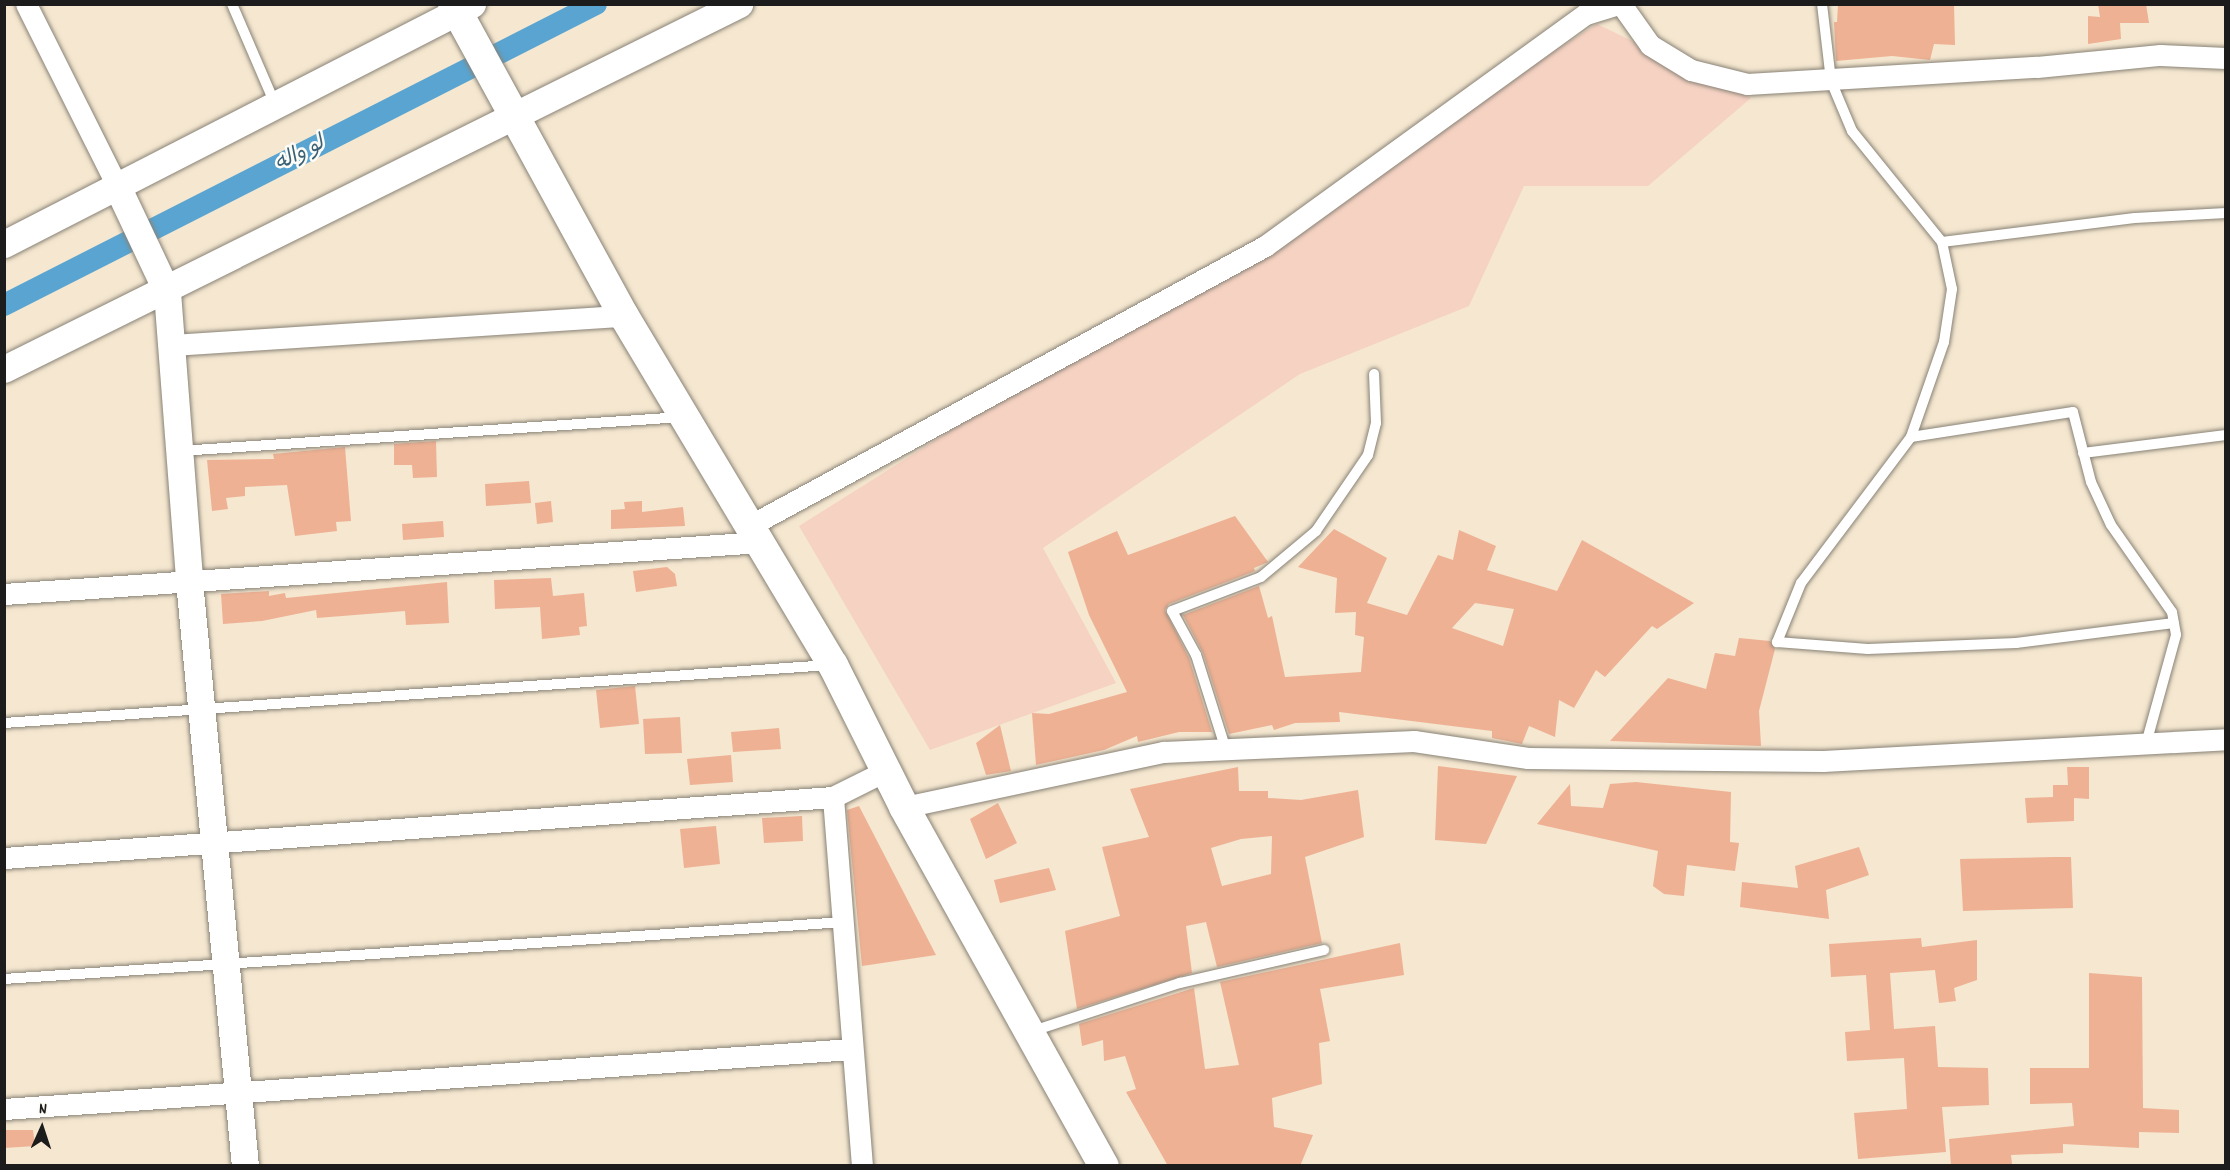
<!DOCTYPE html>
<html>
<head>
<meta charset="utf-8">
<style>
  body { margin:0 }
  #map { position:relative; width:2230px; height:1170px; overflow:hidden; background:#f5e7d0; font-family:Dekko,"Playpen Sans Arabic",sans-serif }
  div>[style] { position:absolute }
  .built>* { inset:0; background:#f6d2c3 }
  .canal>* { height:22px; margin:-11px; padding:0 11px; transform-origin:11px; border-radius:11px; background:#59a4d1 }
  .building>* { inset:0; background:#eeb194 }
  .roads { filter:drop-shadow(0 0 2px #888276) drop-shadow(0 0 2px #888276) }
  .service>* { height:10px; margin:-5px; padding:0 5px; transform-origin:5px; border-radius:5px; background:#fff }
  .minor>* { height:21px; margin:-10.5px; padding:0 10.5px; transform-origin:10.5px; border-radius:10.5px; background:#fff }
  .tertiary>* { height:27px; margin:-13.5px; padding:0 13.5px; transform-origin:13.5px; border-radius:13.5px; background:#fff }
  .secondary>* { height:30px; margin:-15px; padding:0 15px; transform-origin:15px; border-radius:15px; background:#fff }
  span { translate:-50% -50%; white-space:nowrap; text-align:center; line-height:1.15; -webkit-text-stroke:5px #fdfcf7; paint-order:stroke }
  .water-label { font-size:21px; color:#3a6076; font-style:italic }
  .frame { position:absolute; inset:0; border:6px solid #1c1c1c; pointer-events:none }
  .north { position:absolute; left:12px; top:1098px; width:60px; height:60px; -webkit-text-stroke:4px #fdfcf7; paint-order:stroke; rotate:3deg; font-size:16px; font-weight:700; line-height:24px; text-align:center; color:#1c1c1c }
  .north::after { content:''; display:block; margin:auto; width:21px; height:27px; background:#1c1c1c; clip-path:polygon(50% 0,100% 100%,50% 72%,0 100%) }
</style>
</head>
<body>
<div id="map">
  <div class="built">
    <div style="clip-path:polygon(1597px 24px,1751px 98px,1648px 186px,1524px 186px,1469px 306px,1300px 374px,1043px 548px,1116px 683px,930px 750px,799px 526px)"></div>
  </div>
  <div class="canal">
    <div style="left:4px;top:305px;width:664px;rotate:-26.95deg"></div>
  </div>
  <div class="building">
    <div style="clip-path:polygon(1838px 4px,1954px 4px,1955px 45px,1934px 44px,1930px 60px,1892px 56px,1836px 61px,1834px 22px,1837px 22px)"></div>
    <div style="clip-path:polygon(2098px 4px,2146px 4px,2149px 23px,2120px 23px,2121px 39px,2088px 44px,2088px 16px,2100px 17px)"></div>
    <div style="clip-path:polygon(436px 441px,437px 477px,413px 478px,412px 465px,394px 465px,394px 444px)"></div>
    <div style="clip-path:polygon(345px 447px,351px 521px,336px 522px,337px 531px,295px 536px,287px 485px,245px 487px,245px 496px,226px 498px,228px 509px,212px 511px,207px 460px,274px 459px,273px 454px)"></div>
    <div style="clip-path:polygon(529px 481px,531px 503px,486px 506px,485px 484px)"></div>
    <div style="clip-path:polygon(551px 501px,553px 522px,537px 524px,535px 503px)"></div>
    <div style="clip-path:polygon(642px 501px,642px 512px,683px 507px,685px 526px,611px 529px,611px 510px,625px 509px,624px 502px)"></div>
    <div style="clip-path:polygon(1235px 516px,1268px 562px,1254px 568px,1255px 571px,1169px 604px,1165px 610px,1189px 658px,1212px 732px,1179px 732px,1138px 742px,1137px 736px,1104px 750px,1036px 765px,1032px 713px,1049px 714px,1127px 692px,1089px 615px,1068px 552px,1117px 531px,1128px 555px)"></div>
    <div style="clip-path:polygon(443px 521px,444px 537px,403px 540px,402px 524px)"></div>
    <div style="clip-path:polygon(evenodd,1334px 529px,1387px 558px,1367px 603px,1407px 615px,1438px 555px,1453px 560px,1459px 530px,1496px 546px,1487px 570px,1557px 591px,1582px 540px,1694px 603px,1657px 629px,1652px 626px,1605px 677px,1596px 670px,1574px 708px,1559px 700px,1555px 737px,1529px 726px,1522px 744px,1492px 738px,1492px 731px,1339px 712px,1340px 722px,1295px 723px,1274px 730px,1272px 725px,1229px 734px,1203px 653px,1183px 615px,1259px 586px,1268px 618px,1272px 616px,1285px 677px,1361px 672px,1364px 637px,1355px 635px,1356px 612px,1335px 613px,1337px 578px,1298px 567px,1334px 529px,1475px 603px,1514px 609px,1503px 646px,1452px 628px,1475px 603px)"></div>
    <div style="clip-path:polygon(667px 567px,675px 574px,677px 586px,636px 592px,633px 571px)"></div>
    <div style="clip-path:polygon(551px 578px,553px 596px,584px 593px,587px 626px,579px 627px,580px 635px,542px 639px,540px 607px,495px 609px,494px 580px)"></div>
    <div style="clip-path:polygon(447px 582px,449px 623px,406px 625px,405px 611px,317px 618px,316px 610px,262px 621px,223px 624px,221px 594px,269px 591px,269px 596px,285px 593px,286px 598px)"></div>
    <div style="clip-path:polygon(1739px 638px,1770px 641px,1775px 649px,1759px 711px,1761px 746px,1610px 741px,1668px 678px,1706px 689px,1715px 653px,1735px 656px)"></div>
    <div style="clip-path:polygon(635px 686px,639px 724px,600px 728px,596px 690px)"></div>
    <div style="clip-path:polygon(680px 717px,682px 753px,645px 754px,643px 719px)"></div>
    <div style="clip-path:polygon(1000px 725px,1011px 771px,986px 775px,976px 743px)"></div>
    <div style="clip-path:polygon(779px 728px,781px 749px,733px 752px,731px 732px)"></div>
    <div style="clip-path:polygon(731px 755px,733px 782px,690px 785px,687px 759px)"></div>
    <div style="clip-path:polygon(1438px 766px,1517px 776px,1486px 844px,1435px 840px)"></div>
    <div style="clip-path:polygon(evenodd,1238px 767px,1239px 791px,1268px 791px,1268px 798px,1301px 800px,1358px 790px,1364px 837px,1305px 857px,1322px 943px,1217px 967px,1206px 922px,1186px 926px,1192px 973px,1077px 1009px,1065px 931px,1120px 916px,1102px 847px,1149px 837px,1130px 789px,1238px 767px,1272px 836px,1271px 874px,1222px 886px,1211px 848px,1241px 839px,1272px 836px)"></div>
    <div style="clip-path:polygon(2067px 767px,2089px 767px,2089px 799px,2074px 798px,2074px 821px,2027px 823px,2025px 798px,2053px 797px,2053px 785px,2068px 785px)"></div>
    <div style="clip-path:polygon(1636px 782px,1731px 792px,1730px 842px,1739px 843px,1735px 871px,1687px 865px,1684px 896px,1664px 894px,1653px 886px,1658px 851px,1537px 824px,1570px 784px,1571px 806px,1603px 808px,1610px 784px)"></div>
    <div style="clip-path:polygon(998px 803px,1017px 843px,986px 859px,970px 819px)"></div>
    <div style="clip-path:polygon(859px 806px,936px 955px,862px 966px,847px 810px)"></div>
    <div style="clip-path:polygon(802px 816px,803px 841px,764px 843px,762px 818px)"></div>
    <div style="clip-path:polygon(716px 826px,720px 864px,684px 868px,680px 829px)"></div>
    <div style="clip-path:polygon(1859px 847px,1869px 875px,1826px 890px,1829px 919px,1740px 907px,1742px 882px,1798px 888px,1795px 866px)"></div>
    <div style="clip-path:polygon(2054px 857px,2071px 857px,2073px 908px,1963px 911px,1960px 859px)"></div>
    <div style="clip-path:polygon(1049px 868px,1056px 890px,1000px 903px,994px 880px)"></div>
    <div style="clip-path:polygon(1921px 938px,1922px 947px,1977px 940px,1977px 980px,1954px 988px,1956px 1001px,1939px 1003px,1935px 970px,1890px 973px,1894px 1029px,1935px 1026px,1938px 1067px,1988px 1068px,1989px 1105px,1942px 1107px,1946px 1152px,1858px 1159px,1854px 1113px,1907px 1109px,1904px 1058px,1847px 1061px,1845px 1032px,1870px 1030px,1866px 975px,1831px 977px,1829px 944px)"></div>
    <div style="clip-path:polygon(1400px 943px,1404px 975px,1320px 989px,1330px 1041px,1319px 1043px,1322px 1084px,1272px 1098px,1274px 1127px,1313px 1135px,1300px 1166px,1168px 1166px,1126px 1092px,1136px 1089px,1125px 1056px,1104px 1061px,1103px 1040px,1082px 1046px,1079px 1024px,1194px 988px,1205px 1069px,1239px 1065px,1220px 982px)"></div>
    <div style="clip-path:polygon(2089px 973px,2142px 977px,2143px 1108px,2179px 1110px,2179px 1133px,2139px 1132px,2139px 1148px,2063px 1144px,2063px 1153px,2011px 1155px,2012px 1164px,1951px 1166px,1949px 1139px,2074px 1126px,2072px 1103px,2030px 1104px,2030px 1068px,2089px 1068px)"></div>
    <div style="clip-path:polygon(4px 1130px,33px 1130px,35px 1146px,4px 1148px)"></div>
  </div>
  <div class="roads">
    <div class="service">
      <div style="left:232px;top:4px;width:109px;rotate:66.7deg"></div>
      <div style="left:1822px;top:4px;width:78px;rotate:83.3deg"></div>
      <div style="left:1831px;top:81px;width:54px;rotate:67.2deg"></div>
      <div style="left:1852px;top:131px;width:143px;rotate:51deg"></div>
      <div style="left:1942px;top:242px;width:48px;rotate:78deg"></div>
      <div style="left:1952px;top:289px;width:54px;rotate:98.6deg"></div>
      <div style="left:1944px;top:342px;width:101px;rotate:109.2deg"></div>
      <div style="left:1911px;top:437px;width:183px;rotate:127deg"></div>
      <div style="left:1801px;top:583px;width:64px;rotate:112.1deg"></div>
      <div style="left:1777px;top:642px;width:91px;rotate:4.4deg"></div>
      <div style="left:1868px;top:649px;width:148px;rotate:-2.3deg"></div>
      <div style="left:2016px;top:643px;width:159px;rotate:-7.2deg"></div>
      <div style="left:1942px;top:242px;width:194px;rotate:-7.1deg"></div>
      <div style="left:2135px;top:218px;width:91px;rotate:-3.1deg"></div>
      <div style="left:1911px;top:437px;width:164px;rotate:-8.8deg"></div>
      <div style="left:2073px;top:412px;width:72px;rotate:75.6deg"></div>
      <div style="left:2091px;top:482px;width:47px;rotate:65.1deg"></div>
      <div style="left:2111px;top:525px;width:106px;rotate:55deg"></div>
      <div style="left:2172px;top:612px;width:23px;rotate:80deg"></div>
      <div style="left:2176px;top:635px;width:113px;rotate:105.4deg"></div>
      <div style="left:180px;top:451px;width:503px;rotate:-3.87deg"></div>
      <div style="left:2083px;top:453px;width:144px;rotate:-7.2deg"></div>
      <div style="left:4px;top:723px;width:828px;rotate:-4.02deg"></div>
      <div style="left:1226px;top:750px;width:100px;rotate:-107.5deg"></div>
      <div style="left:1196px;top:655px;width:50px;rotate:-118.6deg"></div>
      <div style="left:1172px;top:611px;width:95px;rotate:-20.9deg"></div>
      <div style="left:1261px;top:577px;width:72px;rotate:-39.9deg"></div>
      <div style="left:1316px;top:531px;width:92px;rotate:-55.6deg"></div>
      <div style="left:1368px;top:455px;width:33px;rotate:-76deg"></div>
      <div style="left:1376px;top:423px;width:49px;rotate:-92.3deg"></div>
      <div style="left:4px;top:979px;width:842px;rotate:-3.88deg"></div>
      <div style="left:1030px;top:1032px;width:158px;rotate:-18.1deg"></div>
      <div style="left:1180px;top:983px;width:148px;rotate:-12.9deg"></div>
    </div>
    <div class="minor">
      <div style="left:26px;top:4px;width:203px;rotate:63.4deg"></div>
      <div style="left:1621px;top:4px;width:50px;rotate:54.7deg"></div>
      <div style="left:1650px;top:45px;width:48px;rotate:31.4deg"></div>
      <div style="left:1691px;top:70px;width:58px;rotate:14deg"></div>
      <div style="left:1747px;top:84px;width:290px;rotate:-3.4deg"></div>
      <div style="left:2037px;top:67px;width:124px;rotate:-5.6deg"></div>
      <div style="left:2160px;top:55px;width:66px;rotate:2.6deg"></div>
      <div style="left:171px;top:345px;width:454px;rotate:-3.7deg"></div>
      <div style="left:751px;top:525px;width:585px;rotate:-28.49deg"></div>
      <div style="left:1265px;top:246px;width:396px;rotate:-35.9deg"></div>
      <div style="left:1586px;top:14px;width:34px;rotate:-17deg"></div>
      <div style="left:4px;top:594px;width:759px;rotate:-3.93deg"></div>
      <div style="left:904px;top:807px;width:265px;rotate:-12deg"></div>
      <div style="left:1163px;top:752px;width:251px;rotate:-2.5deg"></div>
      <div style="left:1414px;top:741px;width:115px;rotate:8.5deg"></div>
      <div style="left:1528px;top:758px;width:295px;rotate:0.6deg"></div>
      <div style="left:1823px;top:761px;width:404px;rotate:-3.1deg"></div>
      <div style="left:4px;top:858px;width:831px;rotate:-4.21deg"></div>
      <div style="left:4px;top:1109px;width:850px;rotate:-4.05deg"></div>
      <div style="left:862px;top:1166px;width:370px;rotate:-94.5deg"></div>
      <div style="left:833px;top:797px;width:58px;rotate:-26.6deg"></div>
    </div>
    <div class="tertiary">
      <div style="left:117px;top:186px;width:117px;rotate:64.7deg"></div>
      <div style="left:167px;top:292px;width:290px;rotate:85.6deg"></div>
      <div style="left:189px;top:581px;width:588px;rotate:84.53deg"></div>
      <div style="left:4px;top:244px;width:526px;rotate:-27.15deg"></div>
      <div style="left:4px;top:369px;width:821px;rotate:-26.41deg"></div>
    </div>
    <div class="secondary">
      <div style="left:453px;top:4px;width:356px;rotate:61.3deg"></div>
      <div style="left:624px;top:316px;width:407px;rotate:59.1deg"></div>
      <div style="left:833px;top:665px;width:159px;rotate:63.4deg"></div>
      <div style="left:904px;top:807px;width:411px;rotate:60.9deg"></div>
    </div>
  </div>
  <div class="water-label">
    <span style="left:300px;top:155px;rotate:-27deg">لو واله</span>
  </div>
  <div class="frame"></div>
  <div class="north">N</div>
</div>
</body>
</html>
